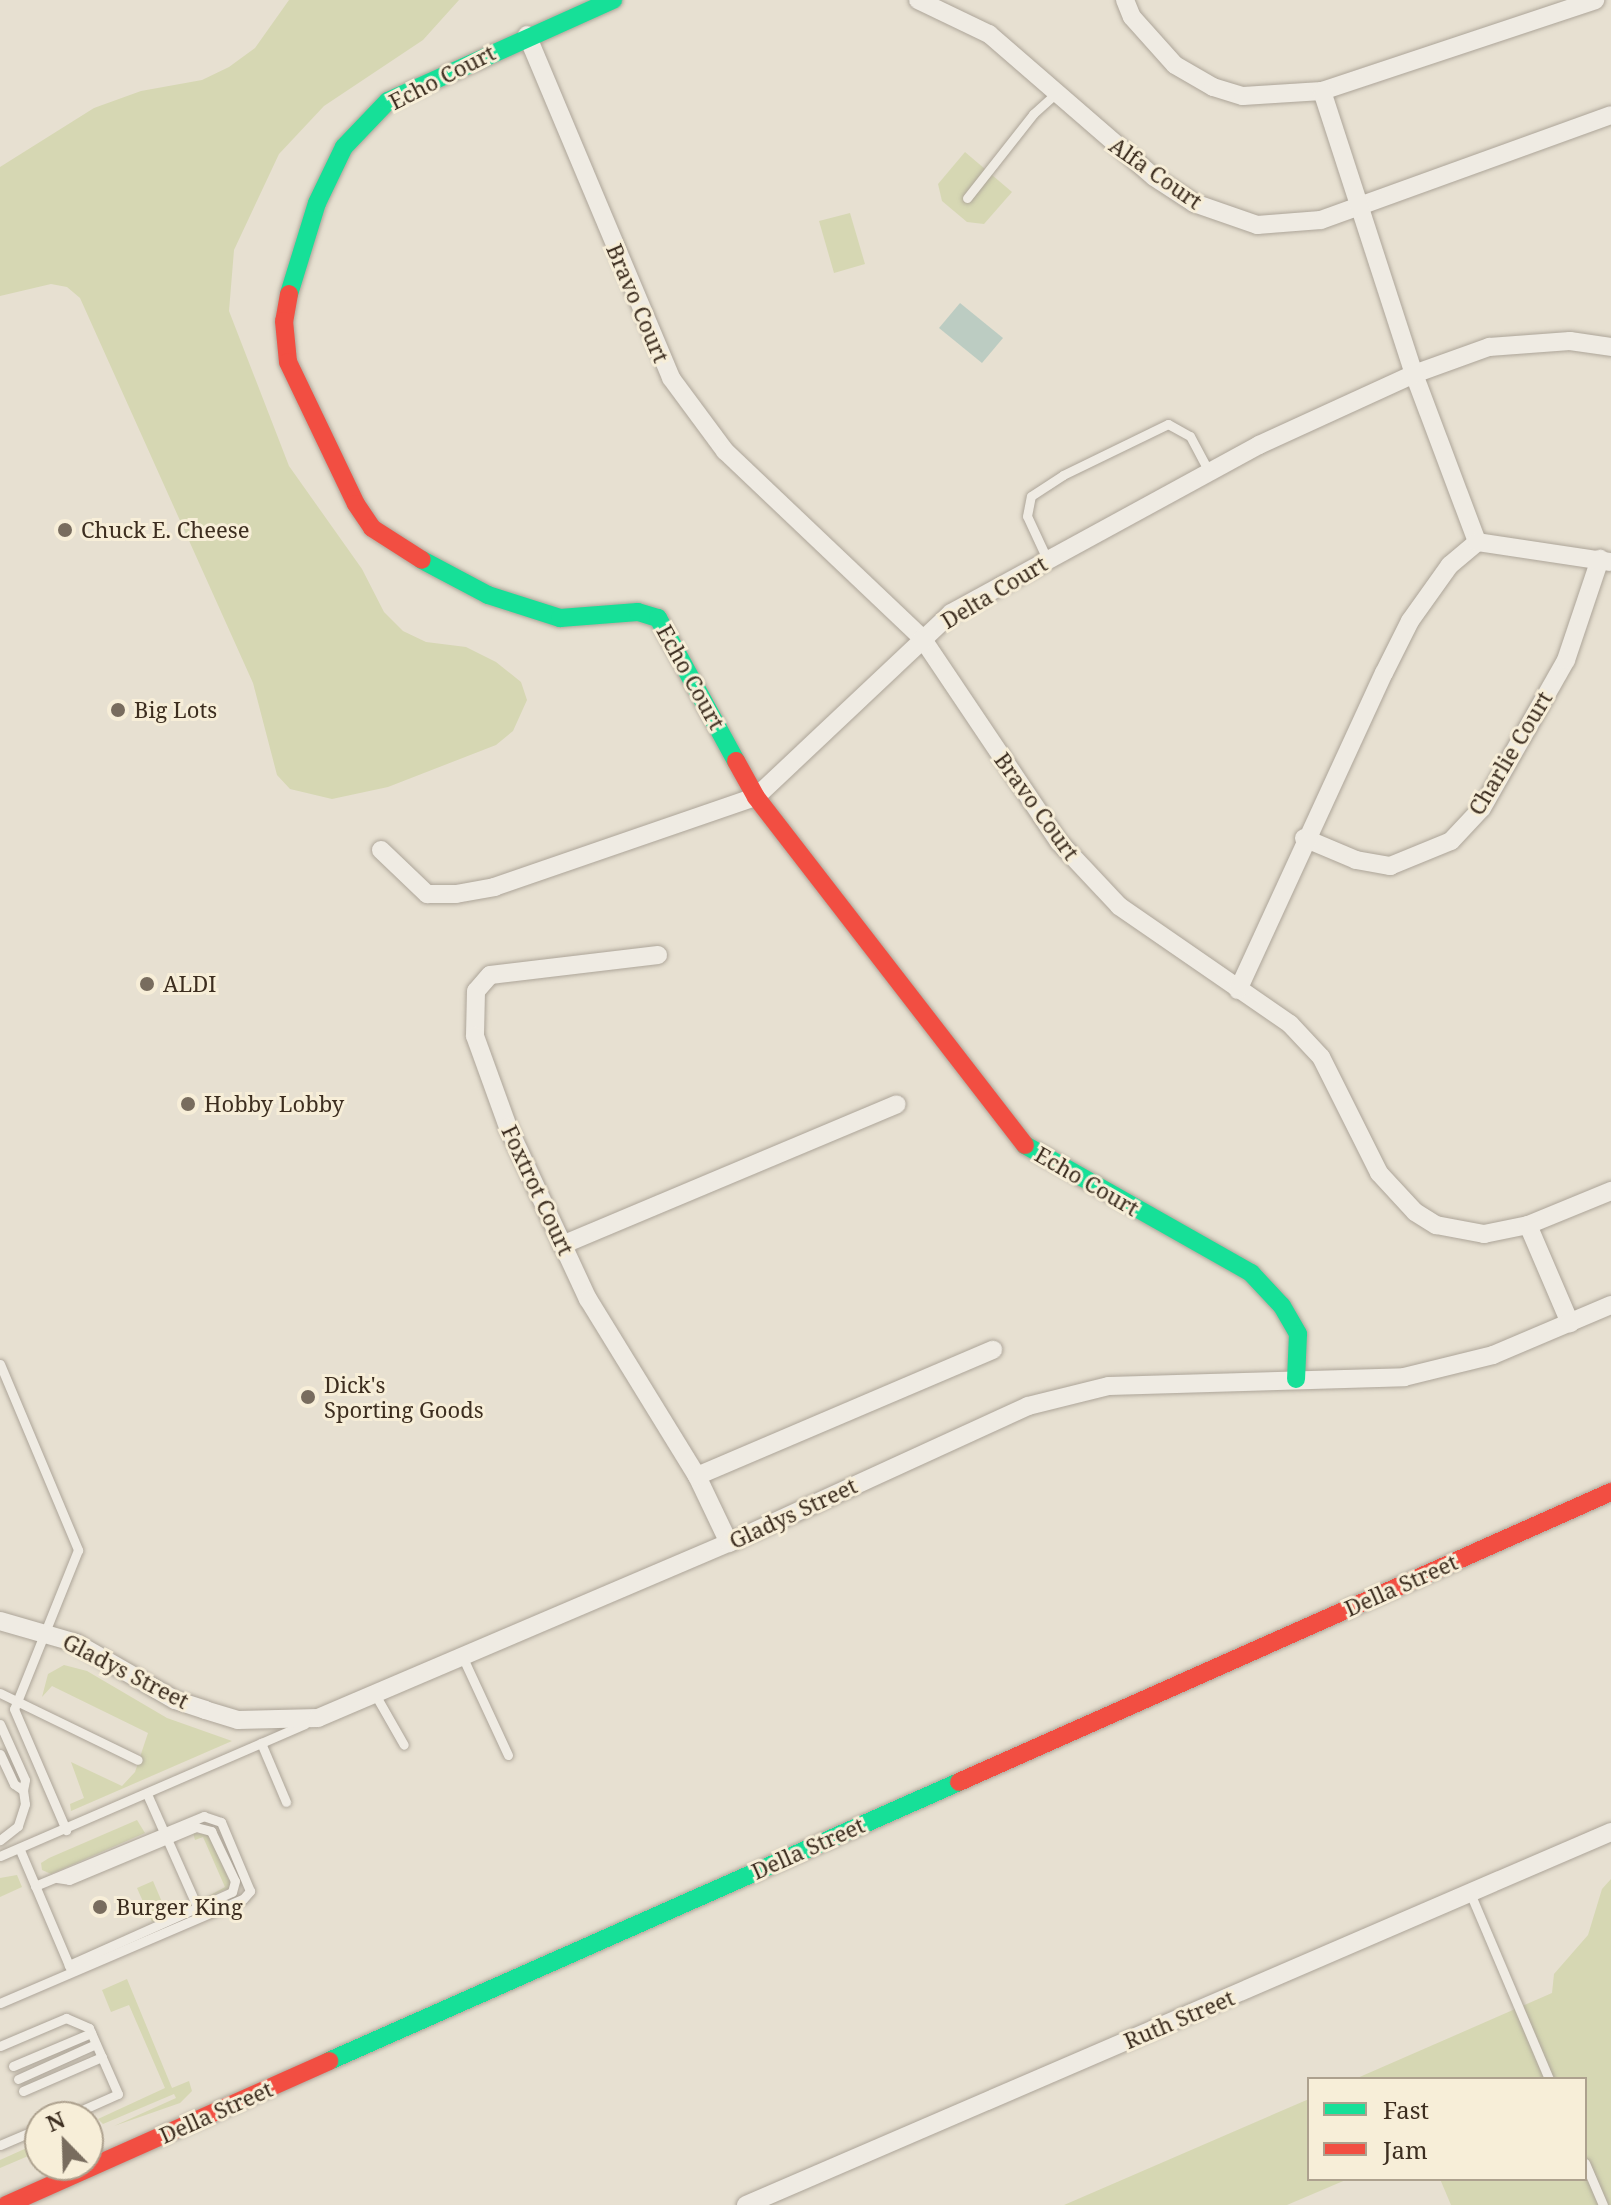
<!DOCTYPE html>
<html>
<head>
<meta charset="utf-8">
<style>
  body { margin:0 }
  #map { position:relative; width:1611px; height:2205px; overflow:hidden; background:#e7e0d1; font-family:"Noto Serif",serif }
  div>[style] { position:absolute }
  .green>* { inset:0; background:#d6d7b3 }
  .water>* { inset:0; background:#bcccc2 }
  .roads { filter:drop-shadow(0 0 2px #ada599) drop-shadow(0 0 2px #ada599) }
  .lane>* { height:9px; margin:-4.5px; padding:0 4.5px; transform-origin:4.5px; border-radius:4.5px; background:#efebe3 }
  .street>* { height:18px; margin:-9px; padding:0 9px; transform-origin:9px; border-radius:9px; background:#efebe3 }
  .fast>* { height:18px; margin:-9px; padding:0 9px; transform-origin:9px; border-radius:9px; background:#16e098 }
  .jam>* { height:18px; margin:-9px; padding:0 9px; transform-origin:9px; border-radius:9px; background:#f24e42 }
  .dots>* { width:22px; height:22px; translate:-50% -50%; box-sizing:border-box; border:4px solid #f7eed8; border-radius:50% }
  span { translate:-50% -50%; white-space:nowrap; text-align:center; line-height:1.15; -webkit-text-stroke:6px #f7eed8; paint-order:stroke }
  .street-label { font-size:22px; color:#3d2e20 }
  .poi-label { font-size:22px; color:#3d2e20 }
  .left { translate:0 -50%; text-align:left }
  .legend { position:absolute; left:1307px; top:2077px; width:280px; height:104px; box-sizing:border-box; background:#f7eed8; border:2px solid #ada18e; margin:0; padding:10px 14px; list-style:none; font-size:24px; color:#3d2e20 }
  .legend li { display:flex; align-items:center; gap:16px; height:40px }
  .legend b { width:40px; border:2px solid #ada18e }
  .north { position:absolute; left:24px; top:2101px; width:80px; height:80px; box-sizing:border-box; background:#f7eed8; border:2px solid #ada18e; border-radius:50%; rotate:337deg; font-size:22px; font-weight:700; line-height:32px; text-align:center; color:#3d2e20 }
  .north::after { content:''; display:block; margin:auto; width:28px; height:36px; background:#786c5e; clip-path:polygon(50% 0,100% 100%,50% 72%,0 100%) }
</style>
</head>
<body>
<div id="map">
  <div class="green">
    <div style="clip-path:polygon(289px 0,459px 0,423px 40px,324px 106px,279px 154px,234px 250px,229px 311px,289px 466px,362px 569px,384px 612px,403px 631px,426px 642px,466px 647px,496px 662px,521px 682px,527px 700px,513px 731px,496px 745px,388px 787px,332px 799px,290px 789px,277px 775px,253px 683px,80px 298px,67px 287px,51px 284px,0 296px,0 167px,94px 108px,141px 91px,202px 80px,229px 67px,255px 48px)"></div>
    <div style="clip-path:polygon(965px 152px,1012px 192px,984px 224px,967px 222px,942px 201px,938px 184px)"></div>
    <div style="clip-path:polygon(850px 213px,865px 264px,834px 273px,819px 221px)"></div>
    <div style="clip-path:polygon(64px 1665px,87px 1671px,167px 1718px,232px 1741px,71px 1811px,70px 1804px,84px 1798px,71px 1762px,122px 1786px,135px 1772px,148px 1733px,52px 1686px,42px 1697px,48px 1674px)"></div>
    <div style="clip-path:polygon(137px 1820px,145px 1833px,51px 1874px,42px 1870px,41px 1863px,49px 1858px)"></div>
    <div style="clip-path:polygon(193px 1833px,209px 1835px,232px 1887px,207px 1897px,225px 1887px,203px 1837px,195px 1840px)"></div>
    <div style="clip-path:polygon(17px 1875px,22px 1887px,0 1897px,0 1878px)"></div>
    <div style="clip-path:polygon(1611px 1879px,1611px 2205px,1451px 2205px,1440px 2179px,1585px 2179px,1585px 2079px,1355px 2079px,1552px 1993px,1554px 1974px,1588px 1935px,1602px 1889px)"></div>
    <div style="clip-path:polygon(153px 1881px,168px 1916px,152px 1922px,137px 1888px)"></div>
    <div style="clip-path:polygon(127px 1979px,172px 2088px,189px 2081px,192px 2091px,180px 2103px,114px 2126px,176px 2098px,174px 2094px,103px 2124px,98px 2119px,165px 2088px,129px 2005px,111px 2012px,102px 1990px)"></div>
    <div style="clip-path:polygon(1309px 2099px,1309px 2179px,1348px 2179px,1287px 2205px,1064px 2205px)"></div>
    <div style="clip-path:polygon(40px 2142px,40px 2151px,0 2168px,0 2160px)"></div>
  </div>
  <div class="water">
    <div style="clip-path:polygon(960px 303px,1003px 338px,982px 363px,939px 328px)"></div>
  </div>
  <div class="roads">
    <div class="lane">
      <div style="left:967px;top:198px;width:107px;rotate:-51.8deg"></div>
      <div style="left:1033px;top:114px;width:31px;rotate:-42deg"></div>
      <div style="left:1047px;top:559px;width:47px;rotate:-114.9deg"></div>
      <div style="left:1027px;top:516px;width:20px;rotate:-79deg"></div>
      <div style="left:1031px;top:496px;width:38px;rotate:-33deg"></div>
      <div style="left:1063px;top:475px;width:117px;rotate:-25.9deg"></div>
      <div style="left:1168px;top:424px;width:25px;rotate:29deg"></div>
      <div style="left:1190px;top:436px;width:40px;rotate:62deg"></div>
      <div style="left:0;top:1364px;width:202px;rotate:67.2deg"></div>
      <div style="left:78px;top:1550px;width:171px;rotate:111.9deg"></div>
      <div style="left:14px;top:1709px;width:132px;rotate:66.7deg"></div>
      <div style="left:463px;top:1658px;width:107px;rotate:65.1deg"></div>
      <div style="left:0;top:1693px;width:153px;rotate:25.9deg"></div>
      <div style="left:376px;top:1696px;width:56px;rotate:60.3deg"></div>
      <div style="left:0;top:1724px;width:61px;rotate:65.9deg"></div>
      <div style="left:25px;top:1780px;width:10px;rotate:101deg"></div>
      <div style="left:261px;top:1743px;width:64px;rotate:67deg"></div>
      <div style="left:0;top:1754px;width:33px;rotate:65deg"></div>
      <div style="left:14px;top:1784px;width:11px;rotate:34deg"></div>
      <div style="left:23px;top:1790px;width:14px;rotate:82deg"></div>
      <div style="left:25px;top:1804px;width:23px;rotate:108deg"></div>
      <div style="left:18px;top:1826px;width:23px;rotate:142deg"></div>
      <div style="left:147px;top:1794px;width:128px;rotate:66deg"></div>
      <div style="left:20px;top:1850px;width:128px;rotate:67deg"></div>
      <div style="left:0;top:1856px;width:332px;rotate:-23.4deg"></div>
      <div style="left:57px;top:1878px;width:12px;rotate:9deg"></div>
      <div style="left:69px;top:1880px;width:138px;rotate:-22.7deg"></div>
      <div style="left:196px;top:1827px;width:16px;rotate:15deg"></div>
      <div style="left:211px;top:1831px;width:55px;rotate:64.4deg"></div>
      <div style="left:235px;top:1881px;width:11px;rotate:105deg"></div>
      <div style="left:232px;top:1892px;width:179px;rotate:155.9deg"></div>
      <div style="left:1470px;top:1893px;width:202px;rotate:67deg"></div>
      <div style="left:0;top:2003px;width:264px;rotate:-23.2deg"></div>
      <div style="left:243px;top:1899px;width:11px;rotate:-49deg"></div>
      <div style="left:250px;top:1891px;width:75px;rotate:-112.8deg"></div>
      <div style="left:221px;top:1822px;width:18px;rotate:-161deg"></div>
      <div style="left:204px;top:1816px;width:183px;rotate:157.5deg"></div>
      <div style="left:0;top:2046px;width:72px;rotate:-23deg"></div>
      <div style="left:66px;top:2018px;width:25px;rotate:23deg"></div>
      <div style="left:89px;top:2028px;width:72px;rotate:66.3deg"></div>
      <div style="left:118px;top:2094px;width:57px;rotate:156.1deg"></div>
      <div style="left:13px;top:2066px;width:85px;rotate:-22.9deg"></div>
      <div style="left:18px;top:2079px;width:85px;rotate:-24.2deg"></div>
      <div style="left:23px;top:2091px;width:86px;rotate:-23.3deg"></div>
      <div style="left:88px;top:2132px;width:30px;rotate:66deg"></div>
      <div style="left:0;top:2145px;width:43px;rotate:-23deg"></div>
      <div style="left:1585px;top:2163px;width:46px;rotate:66.8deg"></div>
    </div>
    <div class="street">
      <div style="left:918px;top:0;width:79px;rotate:25.6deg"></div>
      <div style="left:989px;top:34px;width:218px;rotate:40.9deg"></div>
      <div style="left:1154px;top:177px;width:48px;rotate:33deg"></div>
      <div style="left:1194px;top:203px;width:67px;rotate:19.2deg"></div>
      <div style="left:1257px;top:225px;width:64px;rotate:-4.5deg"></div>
      <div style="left:1321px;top:220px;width:308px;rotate:-19.9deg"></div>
      <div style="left:1125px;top:0;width:18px;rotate:68deg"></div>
      <div style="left:1132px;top:17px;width:64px;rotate:48.1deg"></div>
      <div style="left:1175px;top:65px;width:44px;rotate:30.1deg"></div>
      <div style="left:1213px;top:87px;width:31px;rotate:17deg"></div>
      <div style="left:1243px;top:96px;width:79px;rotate:-3.6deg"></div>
      <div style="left:1322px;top:91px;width:288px;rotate:-18.4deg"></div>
      <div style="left:527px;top:35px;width:372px;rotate:67.2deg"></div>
      <div style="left:671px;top:378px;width:91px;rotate:53.5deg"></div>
      <div style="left:725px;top:451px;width:272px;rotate:43.5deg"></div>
      <div style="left:922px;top:638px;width:246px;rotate:56.1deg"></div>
      <div style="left:1059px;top:842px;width:88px;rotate:46.8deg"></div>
      <div style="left:1119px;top:906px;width:208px;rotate:34.6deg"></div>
      <div style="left:1290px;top:1024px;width:45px;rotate:46.8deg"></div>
      <div style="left:1321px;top:1057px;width:130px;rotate:63.4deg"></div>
      <div style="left:1379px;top:1173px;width:53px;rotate:47.3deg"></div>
      <div style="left:1415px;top:1212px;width:25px;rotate:32deg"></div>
      <div style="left:1436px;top:1225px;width:49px;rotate:10.6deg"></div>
      <div style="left:1484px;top:1234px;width:45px;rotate:-11.6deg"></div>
      <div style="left:1528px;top:1225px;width:90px;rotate:-22.3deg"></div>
      <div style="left:1322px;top:91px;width:298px;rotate:72deg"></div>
      <div style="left:1414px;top:374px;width:179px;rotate:69.4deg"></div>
      <div style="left:1304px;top:838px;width:56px;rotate:22.9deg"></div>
      <div style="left:1356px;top:860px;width:35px;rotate:10deg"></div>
      <div style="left:1390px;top:866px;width:66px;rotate:-22.3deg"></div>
      <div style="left:1451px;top:841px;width:45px;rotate:-46.8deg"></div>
      <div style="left:1482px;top:808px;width:170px;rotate:-60.4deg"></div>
      <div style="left:1566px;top:660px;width:107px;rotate:-71.4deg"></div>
      <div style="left:381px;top:850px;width:64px;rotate:43.7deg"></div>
      <div style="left:427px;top:894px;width:29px"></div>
      <div style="left:456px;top:894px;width:39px;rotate:-10deg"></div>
      <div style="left:494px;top:887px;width:277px;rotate:-19deg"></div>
      <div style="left:756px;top:797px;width:268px;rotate:-43.3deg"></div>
      <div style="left:951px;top:613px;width:351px;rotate:-28.6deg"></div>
      <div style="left:1259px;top:445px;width:170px;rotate:-24.6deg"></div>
      <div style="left:1414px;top:374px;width:80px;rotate:-19.8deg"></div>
      <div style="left:1489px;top:347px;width:81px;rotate:-4.2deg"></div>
      <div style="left:1570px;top:341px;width:41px;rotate:8.3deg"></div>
      <div style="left:658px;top:955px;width:169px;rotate:173.2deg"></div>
      <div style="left:490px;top:975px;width:21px;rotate:131deg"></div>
      <div style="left:476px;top:991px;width:45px;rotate:91.3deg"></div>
      <div style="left:475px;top:1036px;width:97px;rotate:70.1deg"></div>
      <div style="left:508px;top:1127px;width:190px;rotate:65.1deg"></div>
      <div style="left:588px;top:1299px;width:208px;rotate:58.4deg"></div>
      <div style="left:697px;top:1476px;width:74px;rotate:64.5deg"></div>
      <div style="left:1238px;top:990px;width:349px;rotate:-65.3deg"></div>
      <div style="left:1384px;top:673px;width:58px;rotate:-63.4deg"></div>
      <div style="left:1410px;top:621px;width:69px;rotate:-54.5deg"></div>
      <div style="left:1450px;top:565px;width:35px;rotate:-40deg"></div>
      <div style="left:1477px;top:542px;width:135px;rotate:8.5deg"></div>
      <div style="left:1528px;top:1225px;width:107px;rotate:66.8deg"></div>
      <div style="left:562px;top:1245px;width:363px;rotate:-22.8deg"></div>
      <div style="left:697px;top:1476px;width:322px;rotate:-23.1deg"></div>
      <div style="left:0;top:1621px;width:79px;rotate:16.1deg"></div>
      <div style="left:76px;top:1643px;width:114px;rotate:29.9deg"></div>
      <div style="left:175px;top:1700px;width:32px;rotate:18deg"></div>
      <div style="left:205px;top:1710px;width:34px;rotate:17deg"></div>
      <div style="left:238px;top:1720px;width:80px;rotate:-1.4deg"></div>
      <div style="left:318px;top:1718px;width:447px;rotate:-23.1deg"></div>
      <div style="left:729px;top:1543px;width:329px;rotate:-24.6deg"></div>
      <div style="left:1028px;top:1406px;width:83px;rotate:-13.9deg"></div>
      <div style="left:1109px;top:1386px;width:295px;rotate:-1.7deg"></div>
      <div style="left:1404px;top:1377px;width:92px;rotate:-13.9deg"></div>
      <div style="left:1493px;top:1355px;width:128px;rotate:-23deg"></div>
      <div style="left:746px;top:2205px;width:942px;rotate:-23.33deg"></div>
    </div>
    <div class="fast">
      <div style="left:289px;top:294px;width:95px;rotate:-72.9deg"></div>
      <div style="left:317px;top:203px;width:62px;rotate:-64.3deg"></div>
      <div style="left:344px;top:147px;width:64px;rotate:-46.3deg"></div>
      <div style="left:388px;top:101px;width:247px;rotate:-24.2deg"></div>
      <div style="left:422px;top:560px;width:75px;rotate:27.9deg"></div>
      <div style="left:488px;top:595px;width:76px;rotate:17.7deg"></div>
      <div style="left:560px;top:618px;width:78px;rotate:-4.4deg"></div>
      <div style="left:638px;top:612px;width:21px;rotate:17deg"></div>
      <div style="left:658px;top:618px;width:163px;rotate:61.4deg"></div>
      <div style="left:1025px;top:1145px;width:260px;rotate:29.5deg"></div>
      <div style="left:1251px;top:1273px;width:45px;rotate:46.8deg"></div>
      <div style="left:1282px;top:1306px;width:32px;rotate:60deg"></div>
      <div style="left:1298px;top:1334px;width:45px;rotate:92.5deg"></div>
      <div style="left:329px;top:2061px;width:689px;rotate:-23.89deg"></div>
    </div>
    <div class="jam">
      <div style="left:289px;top:294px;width:27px;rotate:100deg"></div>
      <div style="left:284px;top:321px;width:41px;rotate:84.4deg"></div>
      <div style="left:288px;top:362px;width:157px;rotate:64.4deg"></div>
      <div style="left:356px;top:504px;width:29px;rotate:56deg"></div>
      <div style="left:372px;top:528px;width:59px;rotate:32.6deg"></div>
      <div style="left:736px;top:761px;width:41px;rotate:60.9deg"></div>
      <div style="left:756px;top:797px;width:440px;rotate:52.3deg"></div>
      <div style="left:959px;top:1782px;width:714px;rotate:-23.98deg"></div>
      <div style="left:6px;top:2205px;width:354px;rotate:-24deg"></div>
    </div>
  </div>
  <div class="dots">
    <div style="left:65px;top:530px;background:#786c5e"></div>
    <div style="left:118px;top:710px;background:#786c5e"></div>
    <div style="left:147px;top:984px;background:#786c5e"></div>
    <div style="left:188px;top:1104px;background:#786c5e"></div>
    <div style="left:308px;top:1397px;background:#786c5e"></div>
    <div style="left:100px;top:1907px;background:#786c5e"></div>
  </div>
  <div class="street-label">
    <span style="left:442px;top:77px;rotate:-27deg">Echo Court</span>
    <span style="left:1156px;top:173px;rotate:35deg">Alfa Court</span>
    <span style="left:638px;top:303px;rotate:67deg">Bravo Court</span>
    <span style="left:994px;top:592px;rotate:-31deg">Delta Court</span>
    <span style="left:691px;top:677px;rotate:61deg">Echo Court</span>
    <span style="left:1510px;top:753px;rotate:-59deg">Charlie Court</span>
    <span style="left:1037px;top:806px;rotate:54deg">Bravo Court</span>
    <span style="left:1087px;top:1181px;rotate:30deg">Echo Court</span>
    <span style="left:538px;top:1190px;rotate:65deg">Foxtrot Court</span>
    <span style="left:793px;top:1513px;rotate:-25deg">Gladys Street</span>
    <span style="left:1401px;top:1585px;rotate:-24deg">Della Street</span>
    <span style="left:126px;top:1671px;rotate:27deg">Gladys Street</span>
    <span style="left:808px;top:1848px;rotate:-24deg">Della Street</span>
    <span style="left:1179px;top:2019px;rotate:-23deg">Ruth Street</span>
    <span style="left:216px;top:2112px;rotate:-24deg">Della Street</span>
  </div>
  <div class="poi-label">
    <span class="left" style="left:81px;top:530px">Chuck E. Cheese</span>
    <span class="left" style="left:134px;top:710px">Big Lots</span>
    <span class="left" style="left:163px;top:984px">ALDI</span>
    <span class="left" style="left:204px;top:1104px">Hobby Lobby</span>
    <span class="left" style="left:324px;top:1397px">Dick's<br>Sporting Goods</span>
    <span class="left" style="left:116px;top:1907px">Burger King</span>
  </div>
  <ul class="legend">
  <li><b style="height:10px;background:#16e098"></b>Fast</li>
  <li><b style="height:10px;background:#f24e42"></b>Jam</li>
  </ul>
  <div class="north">N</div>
</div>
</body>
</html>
